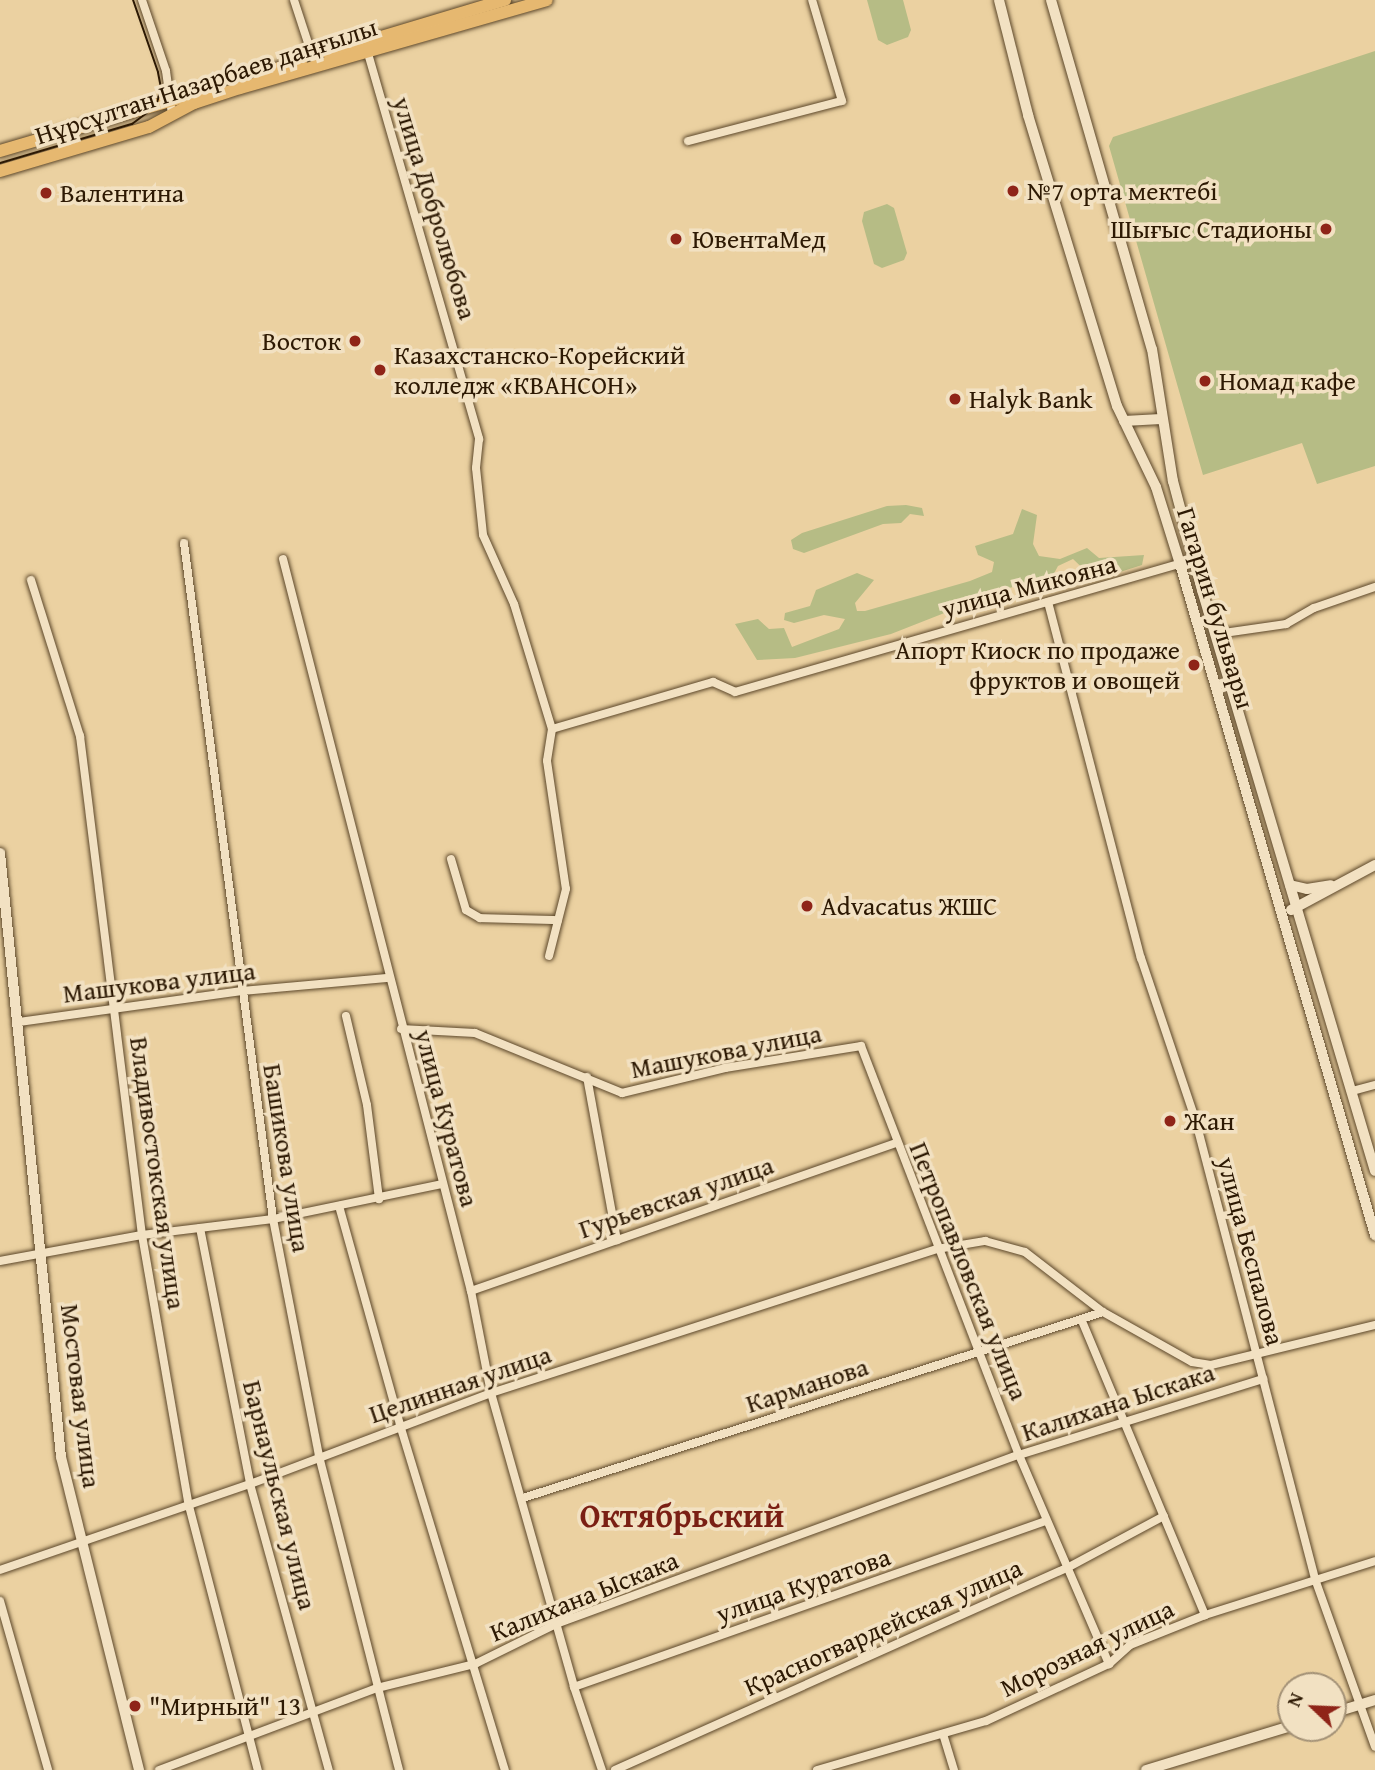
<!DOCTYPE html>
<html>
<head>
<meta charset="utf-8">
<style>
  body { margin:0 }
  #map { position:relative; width:1375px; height:1770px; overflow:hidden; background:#ebd1a1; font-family:"Gentium Book Plus",serif }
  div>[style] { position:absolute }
  .green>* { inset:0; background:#b6bc85 }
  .roads { filter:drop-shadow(0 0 2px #5c472a) drop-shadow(0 0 2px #5c472a) }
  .street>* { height:8px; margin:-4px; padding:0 4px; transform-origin:4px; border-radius:4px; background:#f2e1c2 }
  .secondary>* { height:10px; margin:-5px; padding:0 5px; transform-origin:5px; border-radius:5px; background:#f2e1c2 }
  .primary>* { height:12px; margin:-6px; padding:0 6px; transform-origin:6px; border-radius:6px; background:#e6b870 }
  .tram>* { height:2px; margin:-1px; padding:0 1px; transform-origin:1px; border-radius:1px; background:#2d1903 }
  .dots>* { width:19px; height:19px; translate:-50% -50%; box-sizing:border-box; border:4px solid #f2e1c2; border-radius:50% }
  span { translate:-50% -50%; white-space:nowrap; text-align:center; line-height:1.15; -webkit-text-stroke:7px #f2e1c2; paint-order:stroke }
  .street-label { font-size:26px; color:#2d1903 }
  .poi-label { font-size:26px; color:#2d1903 }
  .left { translate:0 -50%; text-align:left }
  .right { translate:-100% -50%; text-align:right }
  .district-label { font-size:33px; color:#7a1f14; font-weight:700 }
  .north { position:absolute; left:1277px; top:1672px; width:70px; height:70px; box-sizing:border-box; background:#f2e1c2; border:2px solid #a39176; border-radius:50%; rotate:293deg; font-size:19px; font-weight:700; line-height:28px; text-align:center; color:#2d1903 }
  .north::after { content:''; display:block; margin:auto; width:24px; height:32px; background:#8f2418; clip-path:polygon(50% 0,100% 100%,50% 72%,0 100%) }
</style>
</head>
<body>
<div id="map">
  <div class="green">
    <div style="clip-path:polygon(867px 0,903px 0,911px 30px,908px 37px,887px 45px,878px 40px)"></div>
    <div style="clip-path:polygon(1375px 51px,1375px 466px,1317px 484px,1302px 443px,1203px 475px,1109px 146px,1113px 137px)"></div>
    <div style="clip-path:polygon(887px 204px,894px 208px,907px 253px,904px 260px,882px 268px,874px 264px,862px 221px,864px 212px)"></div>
    <div style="clip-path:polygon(906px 505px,922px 508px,924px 516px,910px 514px,901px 523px,883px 524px,804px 553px,793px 549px,791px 540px,802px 533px,887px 506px)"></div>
    <div style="clip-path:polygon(1022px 509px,1037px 515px,1033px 544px,1039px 556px,1060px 559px,1087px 548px,1099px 558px,1144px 555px,1142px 565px,1095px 580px,1073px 559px,1058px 566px,1050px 581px,1008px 588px,891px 634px,795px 658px,757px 660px,735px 624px,758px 619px,769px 629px,784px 628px,792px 647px,839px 629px,845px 619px,824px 615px,794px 623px,784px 620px,785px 613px,810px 606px,816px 590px,857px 573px,874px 580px,855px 603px,857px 611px,865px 611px,970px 581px,992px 572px,994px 562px,978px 555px,975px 546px,1013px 534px)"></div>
  </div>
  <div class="roads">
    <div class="street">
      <div style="left:142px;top:0;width:75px;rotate:71.3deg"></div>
      <div style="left:166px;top:71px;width:43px;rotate:82.1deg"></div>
      <div style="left:294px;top:0;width:61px;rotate:71.9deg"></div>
      <div style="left:367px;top:50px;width:405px;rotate:73.9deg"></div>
      <div style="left:479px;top:439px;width:29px;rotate:96deg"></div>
      <div style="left:476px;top:468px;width:67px;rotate:84deg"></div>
      <div style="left:483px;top:535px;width:76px;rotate:65.8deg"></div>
      <div style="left:514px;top:604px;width:131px;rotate:73.1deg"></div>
      <div style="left:552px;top:729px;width:32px;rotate:99deg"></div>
      <div style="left:547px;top:761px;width:129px;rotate:81.6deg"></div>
      <div style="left:566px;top:889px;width:69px;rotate:104.2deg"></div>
      <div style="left:688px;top:141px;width:159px;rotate:-14.6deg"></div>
      <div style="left:842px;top:101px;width:105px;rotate:-106.5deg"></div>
      <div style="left:184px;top:543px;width:682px;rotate:82.5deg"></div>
      <div style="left:273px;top:1219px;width:241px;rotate:79deg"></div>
      <div style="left:319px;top:1456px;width:324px;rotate:75.7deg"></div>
      <div style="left:283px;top:559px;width:756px;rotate:75.6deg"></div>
      <div style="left:471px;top:1291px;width:104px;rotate:78.9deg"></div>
      <div style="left:491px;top:1393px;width:305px;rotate:74.2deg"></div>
      <div style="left:574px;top:1687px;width:88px;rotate:71.4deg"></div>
      <div style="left:31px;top:580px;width:164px;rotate:72.6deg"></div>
      <div style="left:80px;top:736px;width:503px;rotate:82.92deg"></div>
      <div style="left:142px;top:1235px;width:275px;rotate:80.2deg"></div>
      <div style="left:189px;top:1506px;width:273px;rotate:75.4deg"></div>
      <div style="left:1048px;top:602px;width:368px;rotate:75.4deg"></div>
      <div style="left:1141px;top:958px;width:169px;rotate:71.4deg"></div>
      <div style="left:1195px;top:1118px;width:476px;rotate:75.4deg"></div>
      <div style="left:1315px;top:1579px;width:178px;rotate:70.3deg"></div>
      <div style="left:1217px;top:634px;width:70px;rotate:-8.2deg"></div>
      <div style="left:1286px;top:624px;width:32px;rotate:-30deg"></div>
      <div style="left:1314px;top:608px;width:65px;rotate:-19deg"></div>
      <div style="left:552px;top:729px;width:168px;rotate:-16.3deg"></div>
      <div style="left:713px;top:682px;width:24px;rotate:24deg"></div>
      <div style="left:735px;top:692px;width:479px;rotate:-16.1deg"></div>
      <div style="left:451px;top:859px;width:53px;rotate:73.6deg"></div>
      <div style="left:466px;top:910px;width:16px;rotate:30deg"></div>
      <div style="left:480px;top:918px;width:78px;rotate:1.5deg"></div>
      <div style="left:346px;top:1016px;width:91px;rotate:76.7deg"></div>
      <div style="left:367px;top:1105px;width:95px;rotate:82.7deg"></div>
      <div style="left:19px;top:1022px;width:225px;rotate:-7.9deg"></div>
      <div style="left:242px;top:991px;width:148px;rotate:-5.1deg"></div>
      <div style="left:401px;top:1029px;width:74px;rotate:3.1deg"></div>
      <div style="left:475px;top:1033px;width:159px;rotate:22.2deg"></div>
      <div style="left:622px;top:1093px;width:106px;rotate:-13.6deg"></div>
      <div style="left:725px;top:1068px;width:138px;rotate:-9.2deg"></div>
      <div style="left:861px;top:1046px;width:438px;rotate:68.9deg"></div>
      <div style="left:1019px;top:1455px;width:228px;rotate:66.7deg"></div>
      <div style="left:587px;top:1077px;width:166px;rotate:79.6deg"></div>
      <div style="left:1352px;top:1091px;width:24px;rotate:-15deg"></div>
      <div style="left:339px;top:1206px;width:227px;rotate:74.4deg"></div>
      <div style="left:400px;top:1425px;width:361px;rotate:73.1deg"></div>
      <div style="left:200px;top:1228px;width:261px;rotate:78.9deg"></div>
      <div style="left:250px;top:1484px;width:297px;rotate:74.6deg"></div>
      <div style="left:0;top:1261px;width:144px;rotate:-10.4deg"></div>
      <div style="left:142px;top:1235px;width:132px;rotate:-7deg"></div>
      <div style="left:273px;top:1219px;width:173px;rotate:-11.7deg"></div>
      <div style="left:471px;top:1291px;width:449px;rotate:-19.2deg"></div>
      <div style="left:1082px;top:1321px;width:319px;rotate:67.3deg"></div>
      <div style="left:523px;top:1498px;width:609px;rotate:-17.78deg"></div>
      <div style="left:0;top:1570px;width:264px;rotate:-19deg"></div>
      <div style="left:250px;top:1484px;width:258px;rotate:-20.7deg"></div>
      <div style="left:491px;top:1393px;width:469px;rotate:-17.9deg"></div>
      <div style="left:937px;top:1249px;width:49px;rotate:-9.5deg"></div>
      <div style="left:985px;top:1241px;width:41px;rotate:15.4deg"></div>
      <div style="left:1025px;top:1252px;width:98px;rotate:37.6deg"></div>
      <div style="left:1103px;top:1312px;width:102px;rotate:29.3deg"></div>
      <div style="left:1192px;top:1362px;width:19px;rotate:9deg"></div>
      <div style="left:1211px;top:1365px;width:169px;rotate:-13.7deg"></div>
      <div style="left:0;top:1601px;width:176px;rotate:74.1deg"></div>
      <div style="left:574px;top:1687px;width:499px;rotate:-19.4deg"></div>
      <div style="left:943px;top:1734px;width:38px;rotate:73deg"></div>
      <div style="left:159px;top:1770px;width:233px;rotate:-20.6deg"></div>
      <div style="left:377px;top:1688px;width:101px;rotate:-13.8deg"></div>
      <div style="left:475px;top:1664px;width:90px;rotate:-26.3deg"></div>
      <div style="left:556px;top:1624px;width:493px;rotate:-20.1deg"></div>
      <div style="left:1019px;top:1455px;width:256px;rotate:-17.3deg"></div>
      <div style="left:615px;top:1770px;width:495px;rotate:-24.1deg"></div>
      <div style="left:1067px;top:1568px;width:110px;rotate:-28.2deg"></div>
      <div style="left:817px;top:1770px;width:176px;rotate:-16.2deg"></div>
      <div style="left:986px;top:1721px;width:136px;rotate:-24.9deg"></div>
      <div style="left:1109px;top:1664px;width:28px;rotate:-42deg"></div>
      <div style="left:1130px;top:1645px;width:81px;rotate:-21.8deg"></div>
      <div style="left:1205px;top:1615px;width:178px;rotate:-17.6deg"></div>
    </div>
    <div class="secondary">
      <div style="left:999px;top:0;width:119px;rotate:75.8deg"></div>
      <div style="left:1028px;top:115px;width:304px;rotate:73deg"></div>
      <div style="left:1117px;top:406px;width:90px;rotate:64.3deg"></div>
      <div style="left:1156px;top:487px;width:81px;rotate:72.7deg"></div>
      <div style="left:1180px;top:564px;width:699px;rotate:73.8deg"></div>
      <div style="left:1051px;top:0;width:363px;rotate:73.9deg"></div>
      <div style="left:1152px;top:349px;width:134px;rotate:81deg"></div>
      <div style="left:1173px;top:481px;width:113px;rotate:75.1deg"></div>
      <div style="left:1202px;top:590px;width:606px;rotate:73.42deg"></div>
      <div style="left:1124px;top:421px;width:37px;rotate:-3deg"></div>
      <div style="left:0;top:853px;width:607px;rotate:84.23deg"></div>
      <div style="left:61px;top:1457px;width:323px;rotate:76deg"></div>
      <div style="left:1290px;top:885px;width:17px;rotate:13deg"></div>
      <div style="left:1307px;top:889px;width:24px;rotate:-9deg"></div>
      <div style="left:1291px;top:910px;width:95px;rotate:-28.2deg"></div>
      <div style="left:1333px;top:1713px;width:44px;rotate:-17.2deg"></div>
      <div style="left:1146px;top:1770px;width:152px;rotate:-16.9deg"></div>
    </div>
    <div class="primary">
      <div style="left:328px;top:53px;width:185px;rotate:-16.7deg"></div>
      <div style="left:261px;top:74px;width:42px;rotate:-18deg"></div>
      <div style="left:0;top:151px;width:213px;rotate:-16.4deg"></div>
      <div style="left:0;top:171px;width:155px;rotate:-16.5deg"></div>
      <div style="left:149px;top:127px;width:51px;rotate:-28.1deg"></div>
      <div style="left:194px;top:103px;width:48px;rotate:-18.1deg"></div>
      <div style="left:240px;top:88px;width:319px;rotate:-16deg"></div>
    </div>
  </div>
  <div class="tram">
    <div style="left:0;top:163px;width:138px;rotate:-16.5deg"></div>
    <div style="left:132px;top:124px;width:30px;rotate:-37deg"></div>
    <div style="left:156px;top:106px;width:19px;rotate:-74deg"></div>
    <div style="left:161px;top:88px;width:16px;rotate:-101deg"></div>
    <div style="left:158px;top:72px;width:76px;rotate:-109.1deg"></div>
  </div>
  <div class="dots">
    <div style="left:1013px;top:191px;background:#8f2418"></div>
    <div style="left:46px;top:193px;background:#8f2418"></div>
    <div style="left:1326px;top:229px;background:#8f2418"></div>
    <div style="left:676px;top:239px;background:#8f2418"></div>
    <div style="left:355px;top:341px;background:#8f2418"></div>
    <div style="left:380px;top:370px;background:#8f2418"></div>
    <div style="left:1205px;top:381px;background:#8f2418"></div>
    <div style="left:955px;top:399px;background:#8f2418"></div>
    <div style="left:1194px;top:665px;background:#8f2418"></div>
    <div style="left:807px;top:906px;background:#8f2418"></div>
    <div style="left:1170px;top:1121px;background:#8f2418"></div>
    <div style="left:135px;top:1706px;background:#8f2418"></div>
  </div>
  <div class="street-label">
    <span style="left:206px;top:81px;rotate:-18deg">Нұрсұлтан Назарбаев даңғылы</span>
    <span style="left:435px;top:208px;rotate:73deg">улица Добролюбова</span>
    <span style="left:1029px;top:586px;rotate:-15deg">улица Микояна</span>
    <span style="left:1216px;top:608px;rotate:73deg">Гагарин бульвары</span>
    <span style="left:159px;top:982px;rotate:-7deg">Машукова улица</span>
    <span style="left:726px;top:1051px;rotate:-11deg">Машукова улица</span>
    <span style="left:447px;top:1118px;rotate:75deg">улица Куратова</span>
    <span style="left:287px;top:1158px;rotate:81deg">Башикова улица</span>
    <span style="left:158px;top:1173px;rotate:82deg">Владивостокская улица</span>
    <span style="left:676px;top:1197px;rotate:-19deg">Гурьевская улица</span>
    <span style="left:1251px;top:1251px;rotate:75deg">улица Беспалова</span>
    <span style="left:969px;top:1271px;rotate:68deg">Петропавловская улица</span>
    <span style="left:460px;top:1384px;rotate:-19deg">Целинная улица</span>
    <span style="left:807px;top:1385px;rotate:-18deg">Карманова</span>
    <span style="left:81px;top:1396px;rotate:83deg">Мостовая улица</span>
    <span style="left:1118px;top:1402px;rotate:-18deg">Калихана Ыскака</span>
    <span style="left:280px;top:1495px;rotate:76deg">Барнаульская улица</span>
    <span style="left:803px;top:1585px;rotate:-19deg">улица Куратова</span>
    <span style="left:584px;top:1596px;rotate:-22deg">Калихана Ыскака</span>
    <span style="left:883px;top:1627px;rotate:-24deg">Красногвардейская улица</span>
    <span style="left:1087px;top:1648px;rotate:-26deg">Морозная улица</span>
  </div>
  <div class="poi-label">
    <span class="left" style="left:1027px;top:191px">№7 орта мектебі</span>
    <span class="left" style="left:60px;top:193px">Валентина</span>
    <span class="right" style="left:1312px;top:229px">Шығыс Стадионы</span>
    <span class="left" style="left:692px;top:239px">ЮвентаМед</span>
    <span class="right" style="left:341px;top:341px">Восток</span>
    <span class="left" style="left:394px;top:370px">Казахстанско-Корейский<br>колледж «КВАНСОН»</span>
    <span class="left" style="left:1219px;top:381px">Номад кафе</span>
    <span class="left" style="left:969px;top:399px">Halyk Bank</span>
    <span class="right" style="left:1180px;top:665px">Апорт Киоск по продаже<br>фруктов и овощей</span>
    <span class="left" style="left:821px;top:906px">Advacatus ЖШС</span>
    <span class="left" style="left:1184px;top:1121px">Жан</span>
    <span class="left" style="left:149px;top:1706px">"Мирный" 13</span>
  </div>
  <div class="district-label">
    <span style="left:682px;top:1516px">Октябрьский</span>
  </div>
  <div class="north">N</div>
</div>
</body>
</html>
